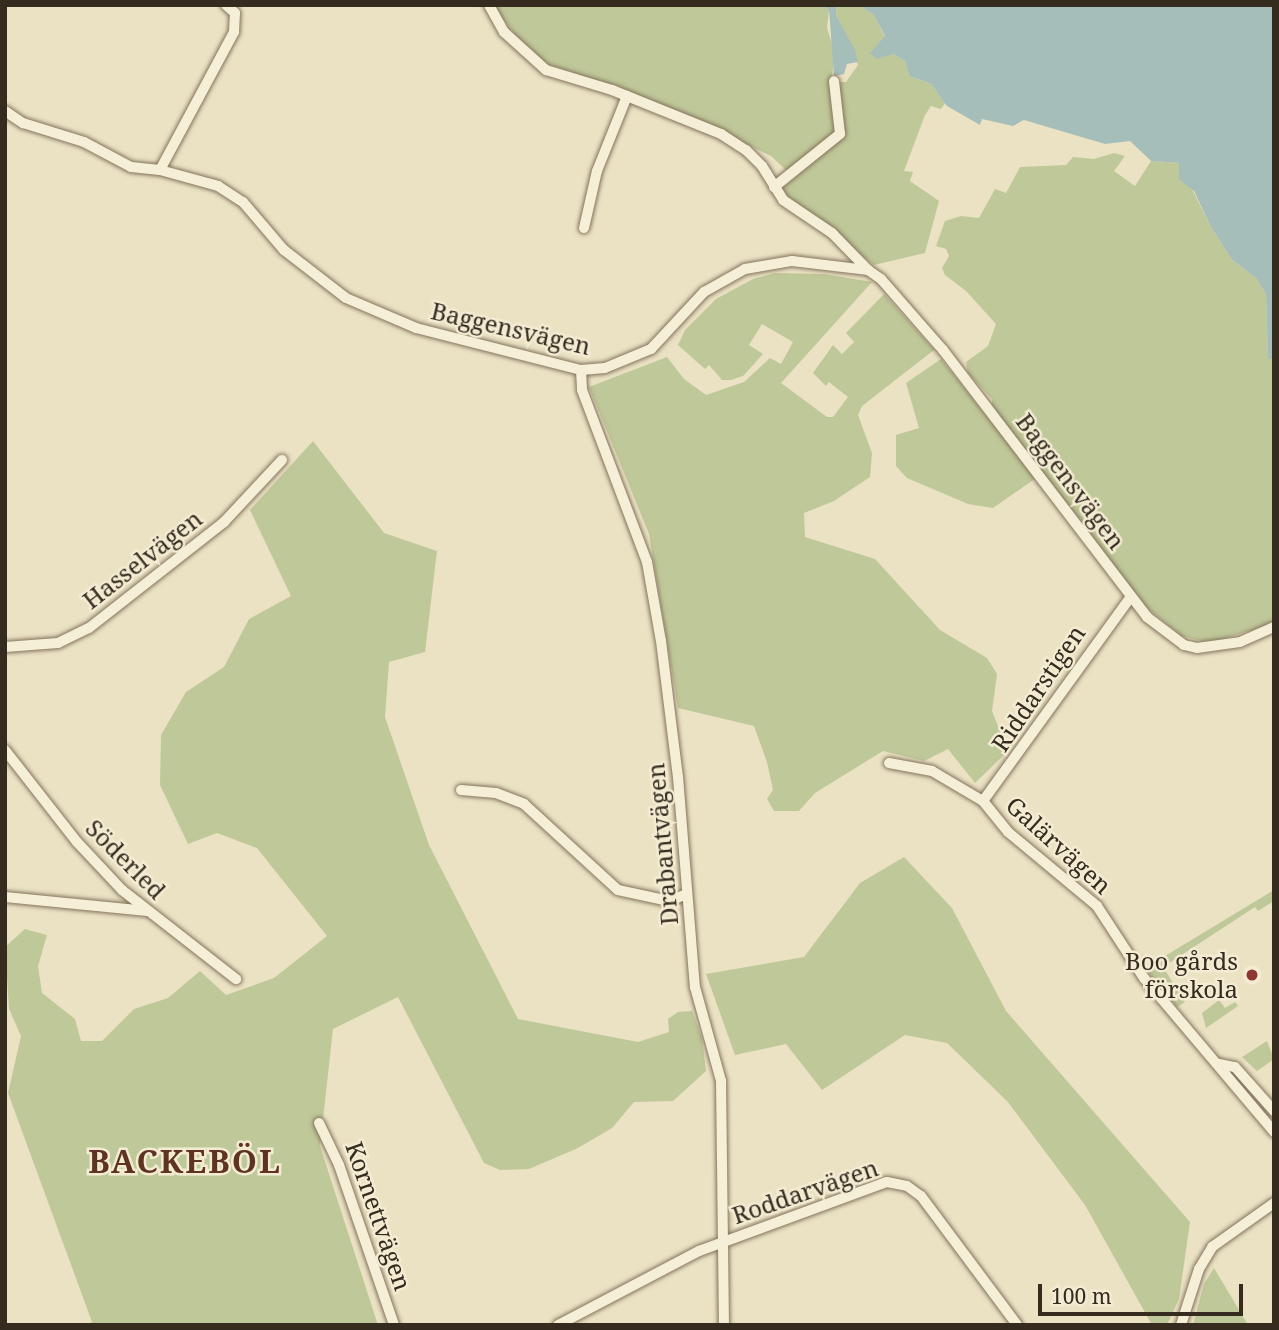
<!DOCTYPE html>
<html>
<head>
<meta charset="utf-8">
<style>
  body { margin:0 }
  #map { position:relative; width:1279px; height:1330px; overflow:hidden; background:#ebe2c4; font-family:"Noto Serif",serif }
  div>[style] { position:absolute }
  .green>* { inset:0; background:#bfc899 }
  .water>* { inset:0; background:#a6beb9 }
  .roads { filter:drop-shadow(0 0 2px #84745c) drop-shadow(0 0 2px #84745c) }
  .street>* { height:10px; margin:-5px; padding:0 5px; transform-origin:5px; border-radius:5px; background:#f6efd7 }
  .dots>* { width:19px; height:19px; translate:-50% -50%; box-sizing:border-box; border:4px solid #f3ecd3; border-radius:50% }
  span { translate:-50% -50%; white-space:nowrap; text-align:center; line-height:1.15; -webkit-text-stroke:5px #f3ecd3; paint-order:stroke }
  .street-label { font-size:24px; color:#352b1f }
  .poi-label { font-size:24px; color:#352b1f }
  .right { translate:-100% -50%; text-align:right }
  .district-label { font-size:32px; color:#5e3321; font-weight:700; letter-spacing:2px }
  .frame { position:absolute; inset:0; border:7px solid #352b1f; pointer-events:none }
  .scale { position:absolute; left:1038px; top:1284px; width:205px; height:32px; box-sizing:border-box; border:4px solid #352b1f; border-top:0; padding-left:9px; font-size:21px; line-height:24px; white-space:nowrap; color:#352b1f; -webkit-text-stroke:5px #f3ecd3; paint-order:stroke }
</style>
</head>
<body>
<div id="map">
  <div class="green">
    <div style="clip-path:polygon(493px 5px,822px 5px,829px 10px,827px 28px,835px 53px,831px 83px,837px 133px,791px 171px,786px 170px,771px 156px,721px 132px,614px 86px,547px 64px,526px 49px)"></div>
    <div style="clip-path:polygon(837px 5px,858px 5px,873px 14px,885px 37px,871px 52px,893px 54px,905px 61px,909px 76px,931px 84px,945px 103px,941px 109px,931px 106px,925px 115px,904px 171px,913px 172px,910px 181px,939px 201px,925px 253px,874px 265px,788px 200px,783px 188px,842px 136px,837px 82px,846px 82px,858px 65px,836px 14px)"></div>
    <div style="clip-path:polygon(1114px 153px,1125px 156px,1114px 171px,1135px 186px,1151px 161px,1179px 163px,1211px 227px,1232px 260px,1256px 278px,1266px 294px,1268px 358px,1274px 358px,1274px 623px,1210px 643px,1182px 636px,1131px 595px,992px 405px,992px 399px,968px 373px,966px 362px,988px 346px,996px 324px,966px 291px,945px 275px,942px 268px,949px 256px,946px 249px,936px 246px,945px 221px,961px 216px,979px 218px,995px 189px,1006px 193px,1020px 167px,1066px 165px,1073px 157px,1094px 159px)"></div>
    <div style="clip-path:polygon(775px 273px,824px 274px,872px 282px,781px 383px,827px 417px,833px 417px,848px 397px,829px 382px,826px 386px,813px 373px,833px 345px,842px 354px,854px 342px,846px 333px,884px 294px,934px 350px,862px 406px,858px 415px,872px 453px,870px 477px,834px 501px,804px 513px,805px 537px,875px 559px,940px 630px,987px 658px,997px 674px,992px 711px,1008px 751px,975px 783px,948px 749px,924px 761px,883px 751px,815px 793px,799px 811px,774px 811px,767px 799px,773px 790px,767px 762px,754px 726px,678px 708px,649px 534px,589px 387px,667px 357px,684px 379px,706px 395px,744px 382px,770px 358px,781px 364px,793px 342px,762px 324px,749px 345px,763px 354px,743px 376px,731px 380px,722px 380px,709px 365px,705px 369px,678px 345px,685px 330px,716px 299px,753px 279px)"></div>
    <div style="clip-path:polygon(941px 359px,1036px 478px,993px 508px,968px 504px,907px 478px,896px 466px,896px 435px,919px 428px,906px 383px)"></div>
    <div style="clip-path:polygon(313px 441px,384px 533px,437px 551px,425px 652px,389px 662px,385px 717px,429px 845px,518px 1019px,638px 1042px,669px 1032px,668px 1019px,678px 1012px,692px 1011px,702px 1038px,706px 1071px,673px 1101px,634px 1102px,612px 1128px,578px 1148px,529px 1169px,500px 1170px,484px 1163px,398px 997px,333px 1029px,320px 1146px,378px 1325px,86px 1325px,92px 1322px,8px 1093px,21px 1036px,9px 1009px,5px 947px,25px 929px,47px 935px,38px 966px,42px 993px,75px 1019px,81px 1041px,102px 1041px,134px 1009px,168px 998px,200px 971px,226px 995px,274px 978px,327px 936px,257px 848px,217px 833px,188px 844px,160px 785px,161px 735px,186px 692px,224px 667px,249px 619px,291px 596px,250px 510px)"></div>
    <div style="clip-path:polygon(904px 857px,952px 908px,1006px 1011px,1190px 1222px,1179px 1299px,1167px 1325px,1152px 1325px,1085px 1205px,1008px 1102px,947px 1043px,905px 1035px,822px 1090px,786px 1044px,735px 1055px,706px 974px,804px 957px,860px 883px)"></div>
    <div style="clip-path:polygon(1274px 890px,1274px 901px,1258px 911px,1255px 907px,1163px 967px,1185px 1002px,1177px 1007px,1145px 968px)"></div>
    <div style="clip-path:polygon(1219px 1000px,1225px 1008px,1235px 1002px,1238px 1006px,1206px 1028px,1202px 1013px)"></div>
    <div style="clip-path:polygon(1267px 1041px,1274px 1059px,1257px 1071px,1242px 1057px)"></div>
    <div style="clip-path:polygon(1214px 1268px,1248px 1325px,1193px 1325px,1204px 1284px)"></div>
  </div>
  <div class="water">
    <div style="clip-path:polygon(822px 5px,837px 5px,836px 15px,855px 50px,858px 62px,847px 64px,844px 74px,834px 76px,829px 10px)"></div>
    <div style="clip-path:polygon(858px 5px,1274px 5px,1274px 358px,1268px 359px,1266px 294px,1256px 278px,1232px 260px,1211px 227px,1194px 191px,1179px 179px,1179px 163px,1151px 161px,1130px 141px,1105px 144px,1024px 120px,1013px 126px,982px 119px,980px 125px,947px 106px,931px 84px,909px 76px,905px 61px,893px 54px,877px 59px,870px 53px,885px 36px,873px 14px)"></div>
  </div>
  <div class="roads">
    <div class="street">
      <div style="left:489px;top:5px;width:31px;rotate:61deg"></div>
      <div style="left:504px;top:32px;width:57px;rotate:42.1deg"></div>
      <div style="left:546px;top:70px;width:69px;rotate:16.9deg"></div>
      <div style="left:612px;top:90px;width:118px;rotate:22deg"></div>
      <div style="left:721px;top:134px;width:30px;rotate:33deg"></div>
      <div style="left:746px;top:150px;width:23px;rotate:45deg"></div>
      <div style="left:762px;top:166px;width:40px;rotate:58deg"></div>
      <div style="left:783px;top:200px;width:59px;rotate:34deg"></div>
      <div style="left:832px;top:233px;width:52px;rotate:45.8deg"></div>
      <div style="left:5px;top:111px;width:22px;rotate:34deg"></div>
      <div style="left:23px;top:123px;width:64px;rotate:17.3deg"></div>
      <div style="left:84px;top:142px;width:53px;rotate:28deg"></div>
      <div style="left:131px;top:167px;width:29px;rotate:6deg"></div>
      <div style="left:160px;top:170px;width:60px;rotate:15.4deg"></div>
      <div style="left:218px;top:186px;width:30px;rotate:33deg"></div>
      <div style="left:243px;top:202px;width:63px;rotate:49.5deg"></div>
      <div style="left:284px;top:250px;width:78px;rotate:37.7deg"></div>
      <div style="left:346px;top:298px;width:76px;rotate:23.2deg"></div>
      <div style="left:416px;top:328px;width:170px;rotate:14.3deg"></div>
      <div style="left:581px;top:370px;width:24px;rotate:-5deg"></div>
      <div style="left:605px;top:368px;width:50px;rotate:-22.4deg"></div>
      <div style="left:651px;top:349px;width:78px;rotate:-47.1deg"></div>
      <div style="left:704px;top:292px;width:47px;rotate:-29.3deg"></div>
      <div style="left:745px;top:269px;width:48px;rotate:-9.7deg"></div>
      <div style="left:792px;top:261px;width:77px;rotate:6.8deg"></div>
      <div style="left:868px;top:270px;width:16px;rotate:35deg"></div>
      <div style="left:881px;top:279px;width:94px;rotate:48.9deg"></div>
      <div style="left:943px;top:350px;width:336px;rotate:52.6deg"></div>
      <div style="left:1147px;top:617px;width:46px;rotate:37.1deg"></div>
      <div style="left:1184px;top:645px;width:13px;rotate:13deg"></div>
      <div style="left:1197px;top:648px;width:43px;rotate:-7.9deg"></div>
      <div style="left:1240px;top:642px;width:37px;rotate:-24deg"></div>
      <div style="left:160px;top:170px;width:157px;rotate:-61.8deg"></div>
      <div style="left:234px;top:32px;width:19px;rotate:-87deg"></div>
      <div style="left:235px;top:13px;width:12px;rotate:-138deg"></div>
      <div style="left:774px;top:187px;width:85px;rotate:-38.8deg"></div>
      <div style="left:840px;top:134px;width:53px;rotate:-96.5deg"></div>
      <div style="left:584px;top:228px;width:58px;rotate:-77.2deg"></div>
      <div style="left:597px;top:171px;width:81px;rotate:-68.2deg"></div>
      <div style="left:581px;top:370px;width:20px;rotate:87deg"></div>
      <div style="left:582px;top:390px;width:184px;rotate:69.3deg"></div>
      <div style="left:647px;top:562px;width:80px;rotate:80deg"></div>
      <div style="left:661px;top:641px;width:137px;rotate:82.9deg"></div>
      <div style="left:678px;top:777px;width:211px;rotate:85.4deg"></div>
      <div style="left:695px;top:987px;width:98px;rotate:74.5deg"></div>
      <div style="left:721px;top:1081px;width:244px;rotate:89.3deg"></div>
      <div style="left:5px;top:647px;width:53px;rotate:-4.3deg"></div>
      <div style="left:58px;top:643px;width:34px;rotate:-26deg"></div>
      <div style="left:89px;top:628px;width:172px;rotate:-38.1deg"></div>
      <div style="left:224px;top:522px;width:85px;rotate:-46.9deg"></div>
      <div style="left:5px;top:750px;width:117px;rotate:52deg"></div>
      <div style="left:77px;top:842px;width:66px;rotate:46.8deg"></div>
      <div style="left:122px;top:890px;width:145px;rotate:38deg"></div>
      <div style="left:889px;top:763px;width:44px;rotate:10.5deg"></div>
      <div style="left:932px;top:771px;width:59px;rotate:30.5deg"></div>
      <div style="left:983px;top:801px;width:40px;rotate:51deg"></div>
      <div style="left:1008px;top:832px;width:116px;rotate:39.7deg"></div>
      <div style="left:1097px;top:906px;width:86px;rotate:56.9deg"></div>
      <div style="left:1144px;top:978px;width:202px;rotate:49.8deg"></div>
      <div style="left:461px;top:790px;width:35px;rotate:5deg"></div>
      <div style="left:496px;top:793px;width:30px;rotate:21deg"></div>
      <div style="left:524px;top:804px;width:127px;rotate:42.5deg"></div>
      <div style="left:618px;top:890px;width:52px;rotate:12.2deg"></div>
      <div style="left:669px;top:901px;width:19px;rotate:-21deg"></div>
      <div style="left:983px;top:801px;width:249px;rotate:-54.1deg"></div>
      <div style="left:5px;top:897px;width:143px;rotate:5.6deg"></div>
      <div style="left:1219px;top:1064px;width:16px;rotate:11deg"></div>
      <div style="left:1235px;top:1067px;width:59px;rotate:48.4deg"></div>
      <div style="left:319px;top:1123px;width:47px;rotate:64.5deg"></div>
      <div style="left:339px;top:1165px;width:169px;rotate:71deg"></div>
      <div style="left:558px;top:1325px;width:159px;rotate:-27.7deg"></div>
      <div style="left:699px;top:1251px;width:200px;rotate:-20.2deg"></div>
      <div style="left:887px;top:1182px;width:20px;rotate:11deg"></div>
      <div style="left:907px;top:1186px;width:17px;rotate:36deg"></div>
      <div style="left:921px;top:1196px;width:161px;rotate:53.3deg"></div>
      <div style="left:1181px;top:1325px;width:59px;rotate:-72.2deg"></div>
      <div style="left:1199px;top:1269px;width:26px;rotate:-59deg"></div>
      <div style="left:1212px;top:1247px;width:76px;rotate:-35.4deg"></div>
    </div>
  </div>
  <div class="dots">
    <div style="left:1252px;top:975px;background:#8e3730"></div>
  </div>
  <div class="street-label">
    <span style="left:511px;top:328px;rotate:13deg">Baggensvägen</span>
    <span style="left:1071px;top:481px;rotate:53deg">Baggensvägen</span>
    <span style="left:142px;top:559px;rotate:-38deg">Hasselvägen</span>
    <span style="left:1038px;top:688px;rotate:-56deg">Riddarstigen</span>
    <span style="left:662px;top:844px;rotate:-95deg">Drabantvägen</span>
    <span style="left:1059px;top:845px;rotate:42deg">Galärvägen</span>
    <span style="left:126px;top:859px;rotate:45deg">Söderled</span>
    <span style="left:805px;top:1191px;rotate:-19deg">Roddarvägen</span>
    <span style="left:379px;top:1216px;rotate:71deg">Kornettvägen</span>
  </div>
  <div class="poi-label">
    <span class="right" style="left:1238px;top:975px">Boo gårds<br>förskola</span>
  </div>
  <div class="district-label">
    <span style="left:185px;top:1161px">BACKEBÖL</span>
  </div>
  <div class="frame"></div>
  <div class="scale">100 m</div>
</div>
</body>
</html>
